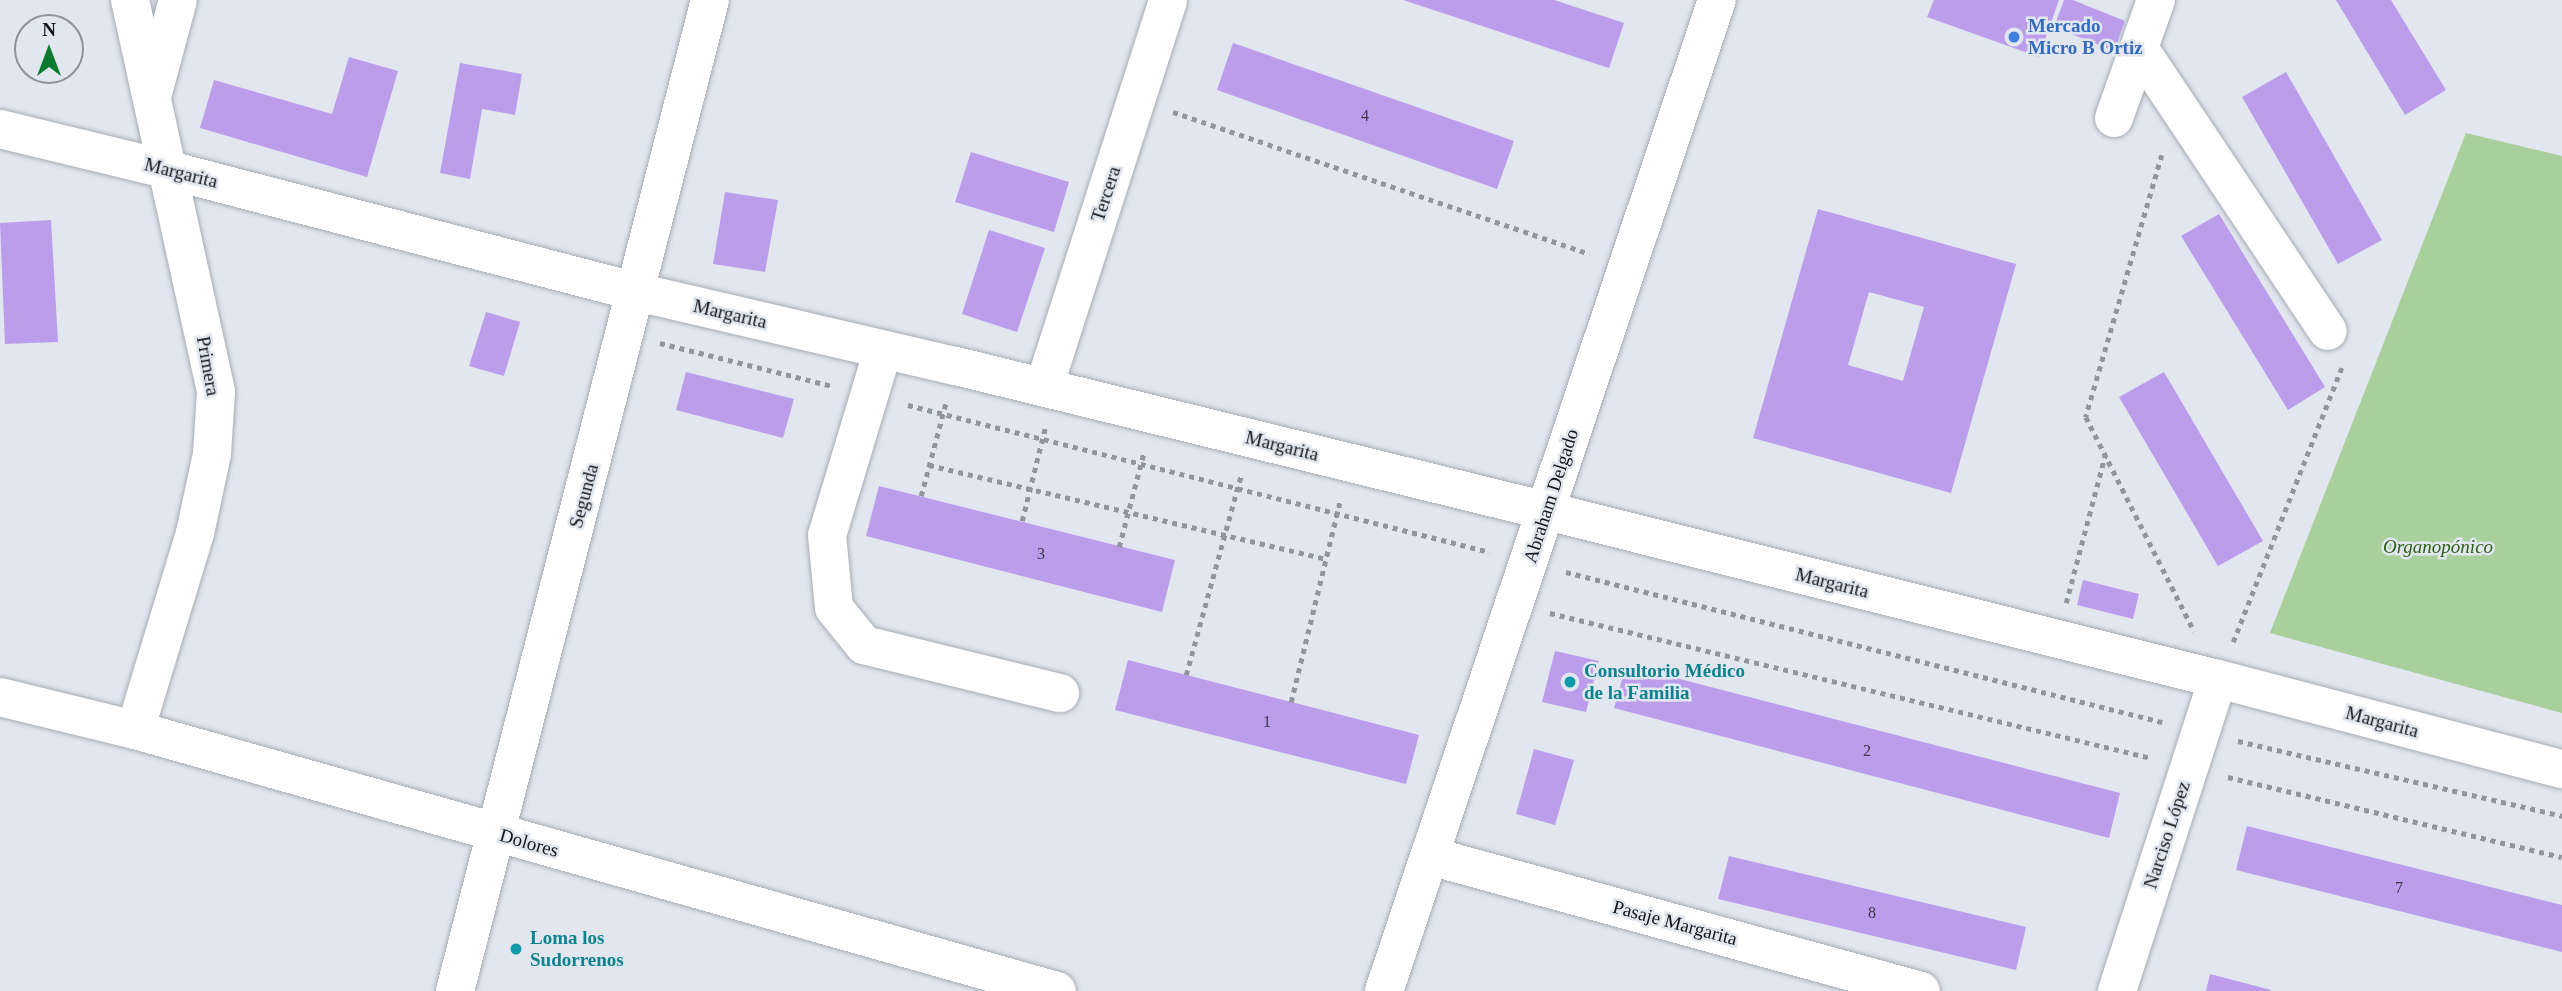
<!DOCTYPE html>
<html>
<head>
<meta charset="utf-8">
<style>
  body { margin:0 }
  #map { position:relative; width:2562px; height:991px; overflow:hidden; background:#e1e6ef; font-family:Georgia,serif }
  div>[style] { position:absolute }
  .green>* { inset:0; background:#a9cf9c }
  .building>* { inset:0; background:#bc9dec }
  .path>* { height:4.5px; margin-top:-2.25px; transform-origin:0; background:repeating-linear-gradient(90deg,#92969c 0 5px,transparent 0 10px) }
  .roads { filter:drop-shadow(0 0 2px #a7acb4) drop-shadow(0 0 2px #a7acb4) }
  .minor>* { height:38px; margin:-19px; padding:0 19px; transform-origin:19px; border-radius:19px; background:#fff }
  .major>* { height:38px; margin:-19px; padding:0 19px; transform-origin:19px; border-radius:19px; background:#fff }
  .dots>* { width:19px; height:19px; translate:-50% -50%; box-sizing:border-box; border:4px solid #e1e6ef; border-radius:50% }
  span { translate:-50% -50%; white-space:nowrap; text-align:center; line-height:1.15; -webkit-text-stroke:5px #e1e6ef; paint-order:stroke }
  .number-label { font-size:16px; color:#3d374d }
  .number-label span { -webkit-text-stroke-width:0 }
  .shop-label { font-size:19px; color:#366cbe; font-weight:700 }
  .left { translate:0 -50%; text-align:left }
  .street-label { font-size:19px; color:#131518 }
  .park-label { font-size:19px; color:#2d5f16; font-style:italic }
  .culture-label { font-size:19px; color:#0d838f; font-weight:700 }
  .north { position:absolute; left:14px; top:14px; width:70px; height:70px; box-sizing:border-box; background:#e1e6ef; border:2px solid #8f9299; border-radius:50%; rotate:0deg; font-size:19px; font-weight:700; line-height:28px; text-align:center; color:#131518 }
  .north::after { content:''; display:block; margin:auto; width:24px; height:32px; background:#0b7b30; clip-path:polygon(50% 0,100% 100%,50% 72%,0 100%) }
</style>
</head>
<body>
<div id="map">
  <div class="green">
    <div style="clip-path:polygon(2466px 133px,2562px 156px,2562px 713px,2270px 633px)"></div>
  </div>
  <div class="building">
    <div style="clip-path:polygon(1403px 0,1554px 0,1624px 23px,1609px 68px)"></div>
    <div style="clip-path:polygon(1934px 0,2059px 0,2039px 57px,1927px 17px)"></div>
    <div style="clip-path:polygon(2064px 0,2073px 0,2125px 21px,2114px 51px,2054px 27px)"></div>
    <div style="clip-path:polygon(2336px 0,2391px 0,2446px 90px,2405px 115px)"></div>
    <div style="clip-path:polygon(1233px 43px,1514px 141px,1497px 189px,1217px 90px)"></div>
    <div style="clip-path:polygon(349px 57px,398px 71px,367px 177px,200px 128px,214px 80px,332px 114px)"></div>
    <div style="clip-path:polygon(460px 63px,522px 74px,515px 115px,482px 109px,470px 179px,440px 173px)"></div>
    <div style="clip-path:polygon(2286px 72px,2382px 240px,2338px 264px,2242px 97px)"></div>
    <div style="clip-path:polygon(971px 152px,1069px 182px,1054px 232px,955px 202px)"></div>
    <div style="clip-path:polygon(725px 192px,778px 200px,765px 272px,713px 264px)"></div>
    <div style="clip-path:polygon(evenodd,1818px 209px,2016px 264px,1951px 493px,1753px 438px,1818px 209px,1869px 292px,1924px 307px,1903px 381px,1848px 365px,1869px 292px)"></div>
    <div style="clip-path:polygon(2219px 214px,2325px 387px,2288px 410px,2181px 236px)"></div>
    <div style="clip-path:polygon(51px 220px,58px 342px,5px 344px,0 223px)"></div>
    <div style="clip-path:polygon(989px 230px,1045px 248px,1017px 332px,962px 314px)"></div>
    <div style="clip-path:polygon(486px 312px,520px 322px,504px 376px,469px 366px)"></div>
    <div style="clip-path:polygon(686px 372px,794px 399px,783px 438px,676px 410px)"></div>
    <div style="clip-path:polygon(2164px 372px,2263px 541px,2218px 566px,2119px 397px)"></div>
    <div style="clip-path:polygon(879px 486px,1175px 560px,1162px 612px,866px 536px)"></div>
    <div style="clip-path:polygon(2083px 580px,2139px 594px,2133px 619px,2077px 605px)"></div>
    <div style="clip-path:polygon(1555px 651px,1599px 661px,1586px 712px,1542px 702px)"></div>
    <div style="clip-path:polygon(1128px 660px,1419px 735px,1406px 784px,1115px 710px)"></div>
    <div style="clip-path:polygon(1626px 665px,2120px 793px,2109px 838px,1614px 708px)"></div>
    <div style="clip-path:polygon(1534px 749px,1574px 760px,1555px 825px,1516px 814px)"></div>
    <div style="clip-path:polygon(2247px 826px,2562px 905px,2562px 952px,2236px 870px)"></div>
    <div style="clip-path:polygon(1729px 856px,2026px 927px,2016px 970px,1718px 899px)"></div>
    <div style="clip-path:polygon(2210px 974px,2271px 990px,2270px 991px,2206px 991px)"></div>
  </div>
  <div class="path">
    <div style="left:1173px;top:112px;width:440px;rotate:18.8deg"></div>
    <div style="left:2162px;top:155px;width:273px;rotate:106.2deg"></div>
    <div style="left:2086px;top:417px;width:240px;rotate:63.2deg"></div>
    <div style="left:660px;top:343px;width:177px;rotate:14deg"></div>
    <div style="left:908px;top:405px;width:600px;rotate:14.18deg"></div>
    <div style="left:929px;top:465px;width:408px;rotate:13.3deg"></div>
    <div style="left:921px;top:496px;width:97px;rotate:-75.1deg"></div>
    <div style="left:1022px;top:521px;width:96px;rotate:-76.1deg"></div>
    <div style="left:1119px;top:547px;width:98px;rotate:-75.3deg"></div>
    <div style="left:1566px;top:572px;width:615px;rotate:14.13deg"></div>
    <div style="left:2066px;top:603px;width:153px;rotate:-75.2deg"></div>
    <div style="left:1550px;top:613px;width:618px;rotate:13.56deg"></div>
    <div style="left:2233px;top:642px;width:296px;rotate:-68.4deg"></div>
    <div style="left:1186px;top:675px;width:206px;rotate:-74.6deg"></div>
    <div style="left:1291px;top:702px;width:207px;rotate:-76.3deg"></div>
    <div style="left:2238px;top:741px;width:333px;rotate:13deg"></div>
    <div style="left:2228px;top:777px;width:343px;rotate:13.5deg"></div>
  </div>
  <div class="roads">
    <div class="minor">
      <div style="left:130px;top:0;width:401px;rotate:77.6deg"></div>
      <div style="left:216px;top:392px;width:62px;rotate:93.7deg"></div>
      <div style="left:212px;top:454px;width:81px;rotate:102.1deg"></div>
      <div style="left:195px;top:533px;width:206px;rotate:106.9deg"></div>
      <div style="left:2139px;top:48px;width:340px;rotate:56.3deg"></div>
      <div style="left:153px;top:93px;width:96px;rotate:-75deg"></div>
      <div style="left:2114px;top:118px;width:125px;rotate:-70.4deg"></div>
      <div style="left:883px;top:350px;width:193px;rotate:106.8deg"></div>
      <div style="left:827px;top:535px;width:73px;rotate:84.5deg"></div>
      <div style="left:834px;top:608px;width:48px;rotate:51deg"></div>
      <div style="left:864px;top:645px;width:202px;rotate:13.8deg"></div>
      <div style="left:1044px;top:387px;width:406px;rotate:-72.2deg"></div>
      <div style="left:0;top:697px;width:139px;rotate:13.7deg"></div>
      <div style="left:135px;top:730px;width:958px;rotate:15.81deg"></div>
      <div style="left:1430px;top:856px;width:509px;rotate:15.37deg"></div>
      <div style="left:455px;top:991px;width:1023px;rotate:-75.57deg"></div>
      <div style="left:1384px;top:991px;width:1045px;rotate:-71.43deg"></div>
      <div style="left:2117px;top:991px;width:328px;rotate:-72.1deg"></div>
    </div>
    <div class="major">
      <div style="left:0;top:129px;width:170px;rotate:13.6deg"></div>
      <div style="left:165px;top:169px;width:488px;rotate:14.6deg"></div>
      <div style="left:637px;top:292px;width:327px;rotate:13.1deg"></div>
      <div style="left:956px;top:366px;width:609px;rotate:13.79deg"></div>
      <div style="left:1547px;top:511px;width:692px;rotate:14.06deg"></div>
      <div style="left:2218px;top:679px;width:356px;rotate:14.7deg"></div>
    </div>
  </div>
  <div class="dots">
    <div style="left:2014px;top:37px;background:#3f7fe0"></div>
    <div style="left:1570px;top:682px;background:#0f9aa8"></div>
    <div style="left:516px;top:949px;background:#0f9aa8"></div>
  </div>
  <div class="number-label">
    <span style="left:1365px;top:116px">4</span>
    <span style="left:1041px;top:554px">3</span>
    <span style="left:1267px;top:722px">1</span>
    <span style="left:1867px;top:751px">2</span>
    <span style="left:2399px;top:888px">7</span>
    <span style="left:1872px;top:913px">8</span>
  </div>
  <div class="shop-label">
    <span class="left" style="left:2028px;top:37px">Mercado<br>Micro B Ortiz</span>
  </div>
  <div class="street-label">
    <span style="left:181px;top:173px;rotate:14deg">Margarita</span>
    <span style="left:1106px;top:194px;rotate:-72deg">Tercera</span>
    <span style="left:730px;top:314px;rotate:13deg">Margarita</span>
    <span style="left:208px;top:366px;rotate:80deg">Primera</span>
    <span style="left:1282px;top:446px;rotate:14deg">Margarita</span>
    <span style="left:584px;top:496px;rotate:-75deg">Segunda</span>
    <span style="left:1551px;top:496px;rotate:-72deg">Abraham Delgado</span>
    <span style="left:1832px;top:583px;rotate:14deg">Margarita</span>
    <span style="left:2382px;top:722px;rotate:15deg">Margarita</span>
    <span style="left:2167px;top:835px;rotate:-72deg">Narciso López</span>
    <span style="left:529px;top:843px;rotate:16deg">Dolores</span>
    <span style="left:1675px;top:923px;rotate:15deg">Pasaje Margarita</span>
  </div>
  <div class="park-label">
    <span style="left:2438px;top:547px">Organopónico</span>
  </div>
  <div class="culture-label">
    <span class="left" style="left:1584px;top:682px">Consultorio Médico<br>de la Familia</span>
    <span class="left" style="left:530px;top:949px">Loma los<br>Sudorrenos</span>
  </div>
  <div class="north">N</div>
</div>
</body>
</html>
